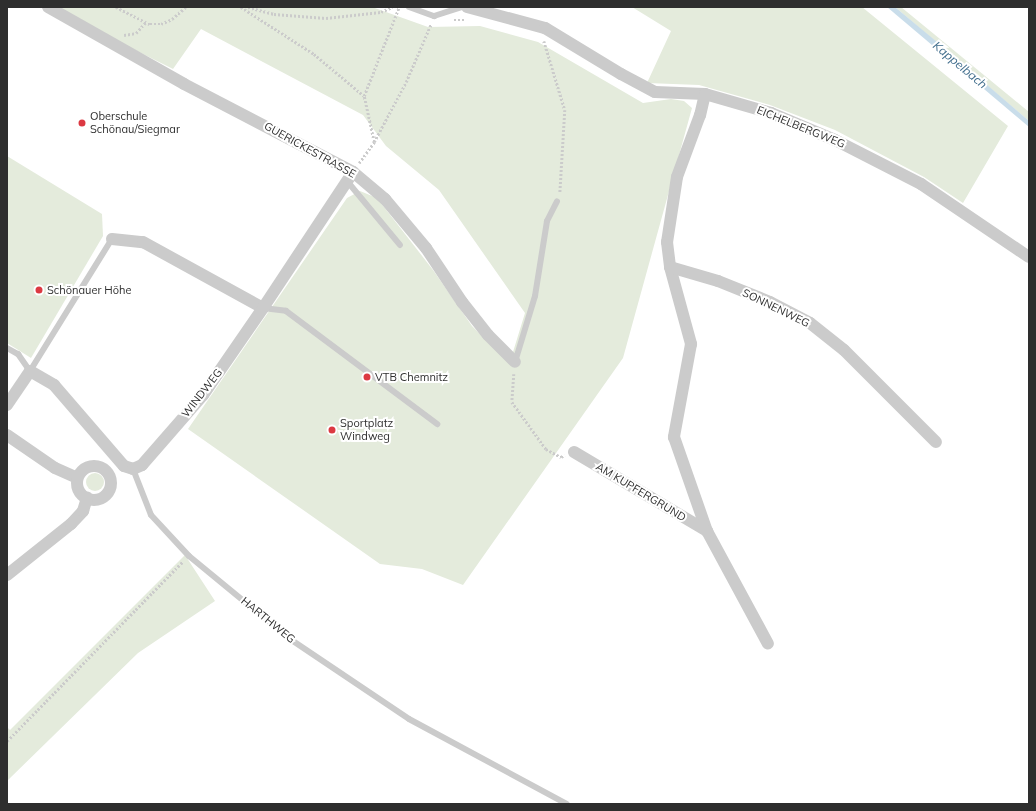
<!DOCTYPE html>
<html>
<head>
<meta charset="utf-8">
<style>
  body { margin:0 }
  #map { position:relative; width:1036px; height:811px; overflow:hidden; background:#fff; font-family:Mulish,sans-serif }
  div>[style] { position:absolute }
  .green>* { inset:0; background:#e4ebdc }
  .round { border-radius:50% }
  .water>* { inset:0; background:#c9ddea }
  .path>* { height:2.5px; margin-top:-1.25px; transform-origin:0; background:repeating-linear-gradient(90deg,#cbcbcb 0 2px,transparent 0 4px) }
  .lane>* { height:6px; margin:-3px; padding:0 3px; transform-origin:3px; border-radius:3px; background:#cbcbcb }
  .street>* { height:12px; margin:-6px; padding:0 6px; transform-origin:6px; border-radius:6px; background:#cbcbcb }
  .street>.ring { margin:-6px; padding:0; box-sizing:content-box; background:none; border:12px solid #cbcbcb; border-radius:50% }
  .dots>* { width:11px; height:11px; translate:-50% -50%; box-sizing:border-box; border:2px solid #fff; border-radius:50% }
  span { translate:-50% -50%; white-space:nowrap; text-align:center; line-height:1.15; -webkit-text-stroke:4px #fff; paint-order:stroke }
  .poi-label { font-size:11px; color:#2e2e2e }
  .left { translate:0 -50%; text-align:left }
  .street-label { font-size:11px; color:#2e2e2e }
  .water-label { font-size:12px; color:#406d8c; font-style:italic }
  .frame { position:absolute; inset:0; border:8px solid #2e2e2e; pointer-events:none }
</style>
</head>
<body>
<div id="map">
  <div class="green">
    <div style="clip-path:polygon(59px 7px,372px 7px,428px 27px,480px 26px,538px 42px,643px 103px,671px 99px,684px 101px,692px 108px,623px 358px,463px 585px,422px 569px,380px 564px,188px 429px,347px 198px,360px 191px,377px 198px,433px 270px,472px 326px,511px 365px,513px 352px,525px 313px,439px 190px,386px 146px,363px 115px,201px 29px,173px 69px,99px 32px)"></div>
    <div style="clip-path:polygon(632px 7px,862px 7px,1008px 126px,963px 203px,924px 177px,835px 130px,770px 105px,699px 85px,647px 83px,671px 31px)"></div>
    <div style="clip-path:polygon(895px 7px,901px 7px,1029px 112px,1029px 121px)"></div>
    <div style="clip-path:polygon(7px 156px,102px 214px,103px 236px,31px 358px,7px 343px)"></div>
    <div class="round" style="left:86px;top:473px;width:18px;height:18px"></div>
    <div style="clip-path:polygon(185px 555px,215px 601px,138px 653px,7px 781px,7px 727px,10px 730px)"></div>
  </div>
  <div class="water">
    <div style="clip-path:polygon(887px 7px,895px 7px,943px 47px,1029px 121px,1029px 127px)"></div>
  </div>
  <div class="path">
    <div style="left:116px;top:7px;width:38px;rotate:27deg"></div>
    <div style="left:150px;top:24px;width:11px"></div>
    <div style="left:161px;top:24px;width:12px;rotate:-24deg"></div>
    <div style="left:172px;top:19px;width:18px;rotate:-41deg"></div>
    <div style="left:241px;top:7px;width:87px;rotate:32.8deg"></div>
    <div style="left:314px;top:54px;width:65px;rotate:40deg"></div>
    <div style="left:248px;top:7px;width:27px;rotate:15deg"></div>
    <div style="left:274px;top:14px;width:52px;rotate:4.4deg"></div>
    <div style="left:326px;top:18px;width:55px;rotate:-6.2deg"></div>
    <div style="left:381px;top:12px;width:12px;rotate:-24deg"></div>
    <div style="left:454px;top:20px;width:11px"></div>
    <div style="left:124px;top:35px;width:12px;rotate:-9deg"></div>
    <div style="left:136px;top:33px;width:15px;rotate:-48deg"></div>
    <div style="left:544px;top:41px;width:72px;rotate:73.1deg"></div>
    <div style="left:565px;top:110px;width:83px;rotate:93.4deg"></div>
    <div style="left:374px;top:142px;width:68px;rotate:-61.9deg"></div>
    <div style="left:406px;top:82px;width:63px;rotate:-66.7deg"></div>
    <div style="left:359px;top:163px;width:26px;rotate:-54deg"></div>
    <div style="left:374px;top:142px;width:47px;rotate:-102.3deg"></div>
    <div style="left:364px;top:96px;width:96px;rotate:-68.5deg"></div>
    <div style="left:514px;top:374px;width:28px;rotate:94deg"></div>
    <div style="left:512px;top:402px;width:58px;rotate:54.1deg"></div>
    <div style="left:546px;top:449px;width:17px;rotate:28deg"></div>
    <div style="left:561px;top:457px;width:4px;rotate:-34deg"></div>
    <div style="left:7px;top:741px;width:252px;rotate:-45.6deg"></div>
  </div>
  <div class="lane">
    <div style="left:409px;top:7px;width:27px;rotate:20deg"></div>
    <div style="left:434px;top:16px;width:28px;rotate:-18deg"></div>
    <div style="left:347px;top:181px;width:83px;rotate:50.4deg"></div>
    <div style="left:263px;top:308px;width:23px;rotate:7deg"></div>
    <div style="left:286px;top:311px;width:189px;rotate:36.8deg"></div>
    <div style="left:7px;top:348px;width:13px;rotate:29deg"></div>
    <div style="left:18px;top:354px;width:21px;rotate:55deg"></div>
    <div style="left:30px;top:371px;width:155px;rotate:-58.2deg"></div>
    <div style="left:515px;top:362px;width:69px;rotate:-73.1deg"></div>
    <div style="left:535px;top:296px;width:76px;rotate:-80.9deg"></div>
    <div style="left:547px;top:221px;width:22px;rotate:-63deg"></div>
    <div style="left:133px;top:469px;width:49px;rotate:68.6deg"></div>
    <div style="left:151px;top:515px;width:56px;rotate:47.2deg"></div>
    <div style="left:189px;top:556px;width:131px;rotate:39.4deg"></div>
    <div style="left:290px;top:639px;width:143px;rotate:33.9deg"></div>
    <div style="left:409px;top:719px;width:179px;rotate:28.3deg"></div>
  </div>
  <div class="street">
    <div style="left:48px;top:7px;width:156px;rotate:29.5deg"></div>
    <div style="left:184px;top:84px;width:191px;rotate:27.5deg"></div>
    <div style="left:353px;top:172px;width:42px;rotate:40.2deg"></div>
    <div style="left:385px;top:199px;width:64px;rotate:50.1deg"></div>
    <div style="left:426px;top:248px;width:65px;rotate:56.3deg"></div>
    <div style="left:462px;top:302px;width:42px;rotate:51.8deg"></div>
    <div style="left:488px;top:335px;width:38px;rotate:45deg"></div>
    <div style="left:467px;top:7px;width:81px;rotate:15.1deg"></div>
    <div style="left:545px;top:28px;width:89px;rotate:31.2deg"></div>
    <div style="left:621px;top:74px;width:38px;rotate:28deg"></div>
    <div style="left:655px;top:92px;width:50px;rotate:2.3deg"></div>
    <div style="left:705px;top:94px;width:69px;rotate:16.1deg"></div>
    <div style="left:771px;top:113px;width:69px;rotate:22.9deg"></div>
    <div style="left:835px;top:140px;width:97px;rotate:27.1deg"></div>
    <div style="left:921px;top:184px;width:130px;rotate:34.1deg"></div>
    <div style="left:705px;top:94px;width:22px;rotate:103deg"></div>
    <div style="left:700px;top:115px;width:66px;rotate:110.4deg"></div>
    <div style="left:677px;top:177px;width:66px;rotate:98.7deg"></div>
    <div style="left:667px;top:242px;width:25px;rotate:83deg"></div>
    <div style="left:670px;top:267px;width:80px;rotate:74.7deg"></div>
    <div style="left:691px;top:344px;width:95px;rotate:100.4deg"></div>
    <div style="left:674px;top:437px;width:100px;rotate:70.7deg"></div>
    <div style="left:707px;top:531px;width:128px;rotate:61.6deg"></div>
    <div style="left:112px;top:239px;width:31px;rotate:6deg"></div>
    <div style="left:143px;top:242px;width:137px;rotate:28.8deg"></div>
    <div style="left:670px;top:267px;width:50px;rotate:16.3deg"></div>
    <div style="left:718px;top:281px;width:56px;rotate:22deg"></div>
    <div style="left:770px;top:302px;width:45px;rotate:27.7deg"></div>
    <div style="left:810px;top:323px;width:43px;rotate:38.5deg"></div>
    <div style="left:844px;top:350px;width:130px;rotate:45deg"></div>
    <div style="left:7px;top:405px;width:41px;rotate:-55.9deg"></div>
    <div style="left:30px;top:371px;width:28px;rotate:30deg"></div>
    <div style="left:54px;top:385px;width:107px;rotate:49.2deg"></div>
    <div style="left:124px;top:466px;width:9px;rotate:18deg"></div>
    <div style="left:133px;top:469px;width:10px;rotate:-24deg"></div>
    <div style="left:142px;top:465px;width:93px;rotate:-48.9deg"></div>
    <div style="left:203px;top:395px;width:106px;rotate:-55.4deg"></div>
    <div style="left:263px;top:308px;width:163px;rotate:-56.5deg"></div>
    <div style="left:7px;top:435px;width:58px;rotate:34.5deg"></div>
    <div style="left:55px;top:468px;width:24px;rotate:24deg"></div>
    <div style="left:574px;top:452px;width:155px;rotate:30.7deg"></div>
    <div class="ring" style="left:77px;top:466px;width:22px;height:22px"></div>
    <div style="left:7px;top:575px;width:82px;rotate:-38.6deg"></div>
    <div style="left:71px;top:524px;width:18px;rotate:-47deg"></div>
    <div style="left:83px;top:511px;width:14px;rotate:-73deg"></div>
  </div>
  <div class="dots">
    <div style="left:82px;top:123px;background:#dc3942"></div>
    <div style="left:39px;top:290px;background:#dc3942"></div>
    <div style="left:367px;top:377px;background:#dc3942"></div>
    <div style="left:332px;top:430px;background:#dc3942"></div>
  </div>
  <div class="poi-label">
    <span class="left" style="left:90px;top:123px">Oberschule<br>Schönau/Siegmar</span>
    <span class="left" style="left:47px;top:290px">Schönauer Höhe</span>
    <span class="left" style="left:375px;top:377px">VTB Chemnitz</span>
    <span class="left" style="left:340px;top:430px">Sportplatz<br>Windweg</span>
  </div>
  <div class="street-label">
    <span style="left:801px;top:127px;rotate:22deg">EICHELBERGWEG</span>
    <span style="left:310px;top:150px;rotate:29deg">GUERICKESTRASSE</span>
    <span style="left:776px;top:308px;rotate:26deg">SONNENWEG</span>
    <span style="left:202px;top:393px;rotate:-52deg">WINDWEG</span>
    <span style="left:641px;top:492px;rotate:31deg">AM KUPFERGRUND</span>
    <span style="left:268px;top:620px;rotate:39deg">HARTHWEG</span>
  </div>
  <div class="water-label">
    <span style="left:960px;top:65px;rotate:40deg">Kappelbach</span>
  </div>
  <div class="frame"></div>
</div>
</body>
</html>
